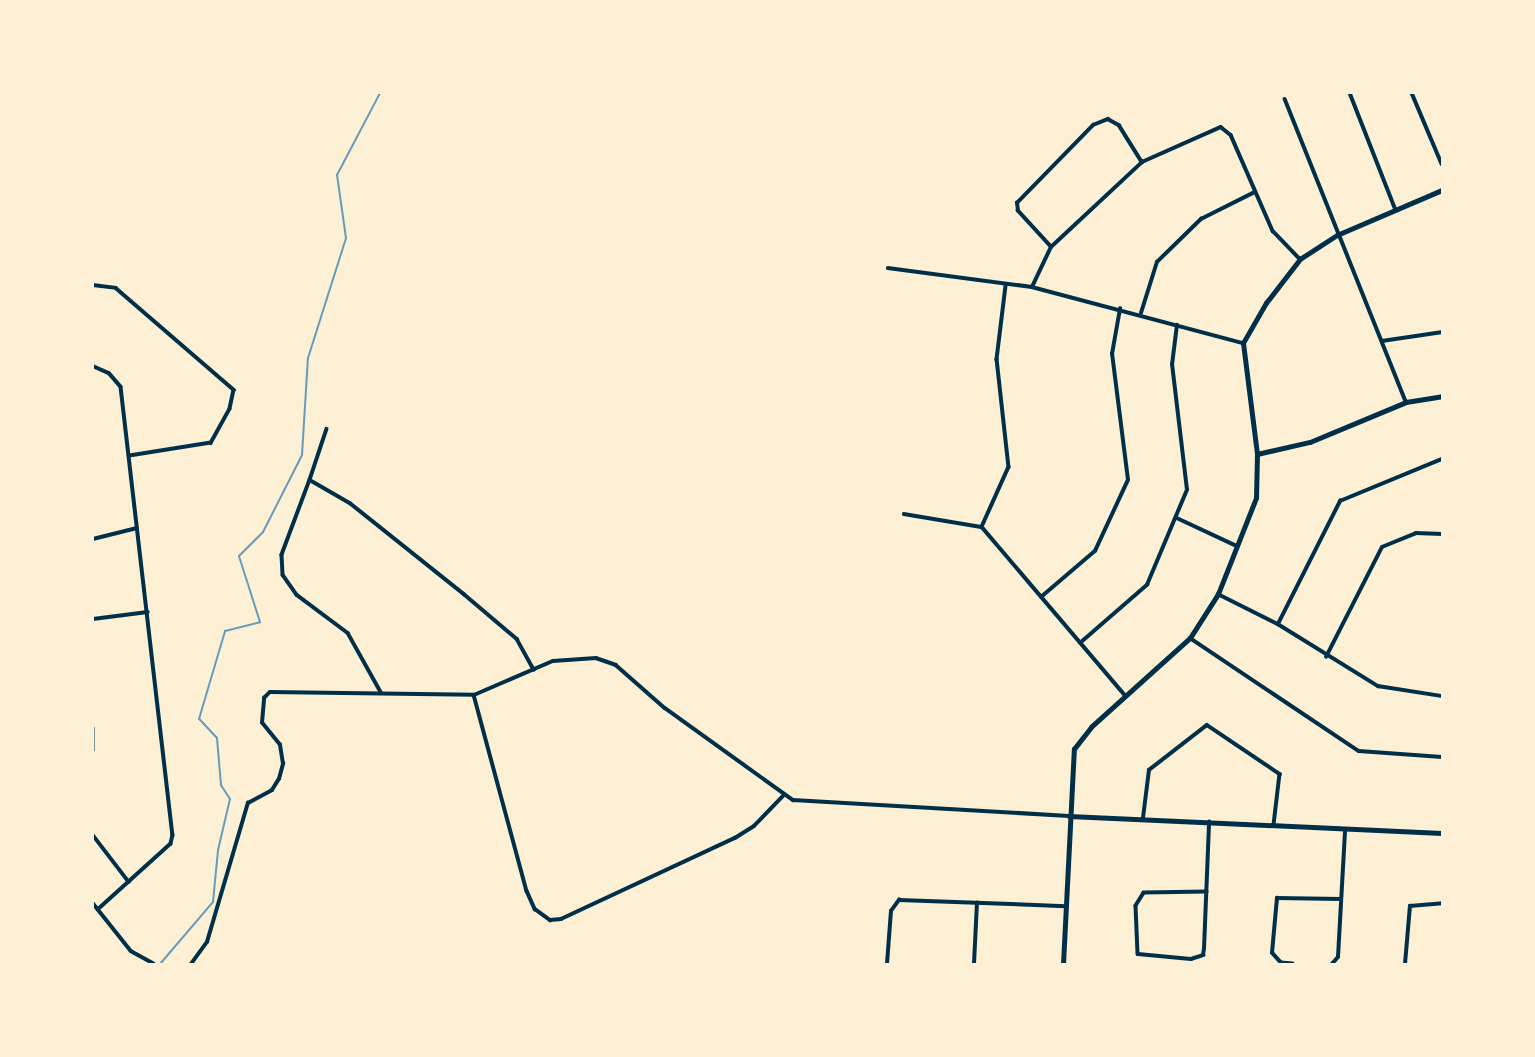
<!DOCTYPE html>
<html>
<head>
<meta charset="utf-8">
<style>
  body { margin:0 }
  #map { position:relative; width:1535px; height:1057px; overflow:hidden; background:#fdf0d5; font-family:Georgia,serif }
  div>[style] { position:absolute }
  .stream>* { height:2px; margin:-1px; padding:0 1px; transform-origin:1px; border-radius:1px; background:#669bbc }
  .minor>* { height:3.5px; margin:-1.75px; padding:0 1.75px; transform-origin:1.75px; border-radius:1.75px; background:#003049 }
  .tertiary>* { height:4.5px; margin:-2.25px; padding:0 2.25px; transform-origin:2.25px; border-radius:2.25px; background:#003049 }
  span { translate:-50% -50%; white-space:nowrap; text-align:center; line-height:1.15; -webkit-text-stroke:5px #fdf0d5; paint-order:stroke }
  .frame { position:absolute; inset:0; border:94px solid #fdf0d5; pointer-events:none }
</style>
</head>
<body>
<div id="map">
  <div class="stream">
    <div style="left:160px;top:964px;width:82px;rotate:-49.5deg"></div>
    <div style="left:213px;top:902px;width:52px;rotate:-84.5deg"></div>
    <div style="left:218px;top:850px;width:52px;rotate:-76.8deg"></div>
    <div style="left:230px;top:799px;width:17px;rotate:-123deg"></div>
    <div style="left:221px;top:785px;width:47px;rotate:-94.9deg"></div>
    <div style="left:217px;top:738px;width:26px;rotate:-133deg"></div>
    <div style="left:199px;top:719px;width:92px;rotate:-73.5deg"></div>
    <div style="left:225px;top:631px;width:36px;rotate:-14deg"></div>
    <div style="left:260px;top:622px;width:69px;rotate:-107.7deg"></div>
    <div style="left:239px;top:556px;width:34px;rotate:-45deg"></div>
    <div style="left:263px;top:532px;width:86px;rotate:-63.1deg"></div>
    <div style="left:302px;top:455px;width:97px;rotate:-86.5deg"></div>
    <div style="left:308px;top:358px;width:126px;rotate:-72.4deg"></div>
    <div style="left:346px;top:238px;width:64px;rotate:-98.1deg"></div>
    <div style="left:337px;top:175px;width:93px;rotate:-62.3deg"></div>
  </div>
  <div class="minor">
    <div style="left:1350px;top:93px;width:123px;rotate:68.6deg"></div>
    <div style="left:1412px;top:93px;width:77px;rotate:67.1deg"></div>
    <div style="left:1285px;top:99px;width:326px;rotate:68.2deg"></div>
    <div style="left:1051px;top:247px;width:49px;rotate:-132.5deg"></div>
    <div style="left:1018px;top:211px;width:8px;rotate:-97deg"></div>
    <div style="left:1017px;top:203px;width:109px;rotate:-45.7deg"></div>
    <div style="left:1093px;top:125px;width:16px;rotate:-22deg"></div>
    <div style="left:1108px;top:119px;width:13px;rotate:29deg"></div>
    <div style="left:1119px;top:125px;width:44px;rotate:58.1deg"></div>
    <div style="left:888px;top:268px;width:145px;rotate:7.5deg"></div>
    <div style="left:1032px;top:287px;width:218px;rotate:14.9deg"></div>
    <div style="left:93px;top:285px;width:23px;rotate:7deg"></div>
    <div style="left:116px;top:288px;width:156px;rotate:40.8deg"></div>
    <div style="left:234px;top:390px;width:19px;rotate:102deg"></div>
    <div style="left:230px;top:409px;width:39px;rotate:119deg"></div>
    <div style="left:211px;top:443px;width:82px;rotate:170.9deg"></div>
    <div style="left:1006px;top:286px;width:74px;rotate:97deg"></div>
    <div style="left:997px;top:359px;width:109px;rotate:83.7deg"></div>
    <div style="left:1009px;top:467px;width:66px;rotate:114.2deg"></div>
    <div style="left:982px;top:527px;width:222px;rotate:49.6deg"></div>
    <div style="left:1032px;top:287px;width:44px;rotate:-64.6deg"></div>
    <div style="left:1051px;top:247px;width:125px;rotate:-43deg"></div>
    <div style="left:1142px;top:162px;width:86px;rotate:-23.9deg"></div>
    <div style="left:1221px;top:127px;width:13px;rotate:39deg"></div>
    <div style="left:1231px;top:135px;width:105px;rotate:66.4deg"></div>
    <div style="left:1273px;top:231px;width:39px;rotate:46deg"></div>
    <div style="left:1141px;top:313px;width:53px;rotate:-72.6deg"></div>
    <div style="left:1157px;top:262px;width:62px;rotate:-44.3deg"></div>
    <div style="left:1201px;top:219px;width:60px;rotate:-26.6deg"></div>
    <div style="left:1382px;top:341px;width:61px;rotate:-8.5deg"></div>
    <div style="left:93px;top:366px;width:17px;rotate:24deg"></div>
    <div style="left:109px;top:373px;width:18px;rotate:49deg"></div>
    <div style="left:121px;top:387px;width:451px;rotate:83.4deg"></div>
    <div style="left:173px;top:835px;width:9px;rotate:103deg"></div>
    <div style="left:171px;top:844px;width:98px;rotate:137.9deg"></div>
    <div style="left:327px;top:429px;width:54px;rotate:108.4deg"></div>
    <div style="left:310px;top:480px;width:46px;rotate:29.9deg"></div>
    <div style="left:350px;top:503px;width:146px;rotate:38.6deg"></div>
    <div style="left:464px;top:594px;width:70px;rotate:40.3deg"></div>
    <div style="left:517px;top:639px;width:35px;rotate:61deg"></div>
    <div style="left:310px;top:480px;width:80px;rotate:110.5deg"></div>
    <div style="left:282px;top:555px;width:20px;rotate:87deg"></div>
    <div style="left:283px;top:575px;width:24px;rotate:55deg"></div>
    <div style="left:297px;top:595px;width:64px;rotate:36.7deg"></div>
    <div style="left:348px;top:633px;width:68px;rotate:60.8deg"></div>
    <div style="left:904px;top:514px;width:78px;rotate:9.6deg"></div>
    <div style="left:1177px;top:518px;width:66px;rotate:25deg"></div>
    <div style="left:93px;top:539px;width:45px;rotate:-14deg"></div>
    <div style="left:1218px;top:594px;width:67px;rotate:26.6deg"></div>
    <div style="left:1278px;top:624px;width:118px;rotate:31.8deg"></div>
    <div style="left:1378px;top:686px;width:65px;rotate:8.9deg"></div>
    <div style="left:1041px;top:597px;width:71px;rotate:-40.4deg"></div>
    <div style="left:1095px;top:551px;width:78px;rotate:-65.1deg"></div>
    <div style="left:1128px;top:480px;width:127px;rotate:-97.2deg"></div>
    <div style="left:1112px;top:354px;width:46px;rotate:-79.9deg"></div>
    <div style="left:93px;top:619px;width:55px;rotate:-7.3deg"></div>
    <div style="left:1278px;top:624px;width:138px;rotate:-63.2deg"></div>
    <div style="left:1340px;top:501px;width:110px;rotate:-22.4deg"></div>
    <div style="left:1190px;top:638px;width:203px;rotate:33.8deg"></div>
    <div style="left:1359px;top:751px;width:83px;rotate:4.1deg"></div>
    <div style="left:1080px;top:643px;width:89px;rotate:-40.9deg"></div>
    <div style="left:1147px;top:585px;width:103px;rotate:-67.2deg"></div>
    <div style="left:1187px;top:490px;width:126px;rotate:-96.8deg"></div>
    <div style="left:1172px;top:365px;width:40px;rotate:-82.9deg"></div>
    <div style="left:1326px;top:657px;width:123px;rotate:-63deg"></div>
    <div style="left:1382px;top:547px;width:37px;rotate:-22deg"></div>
    <div style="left:1416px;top:533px;width:26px;rotate:2deg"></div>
    <div style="left:474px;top:695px;width:203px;rotate:74.9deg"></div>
    <div style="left:527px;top:891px;width:20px;rotate:66deg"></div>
    <div style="left:535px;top:909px;width:19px;rotate:36deg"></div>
    <div style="left:550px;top:920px;width:11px;rotate:-5deg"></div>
    <div style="left:561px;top:919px;width:192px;rotate:-25deg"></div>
    <div style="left:735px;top:838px;width:22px;rotate:-32deg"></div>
    <div style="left:754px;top:826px;width:43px;rotate:-45.9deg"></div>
    <div style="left:93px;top:728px;width:22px;rotate:90deg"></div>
    <div style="left:1143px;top:818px;width:48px;rotate:-82.9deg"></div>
    <div style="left:1149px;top:770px;width:73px;rotate:-37.8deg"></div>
    <div style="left:1207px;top:725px;width:88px;rotate:33.9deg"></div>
    <div style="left:1280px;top:774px;width:51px;rotate:96.7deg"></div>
    <div style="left:93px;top:835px;width:59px;rotate:52.5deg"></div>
    <div style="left:1207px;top:892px;width:63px;rotate:179.1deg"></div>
    <div style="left:1144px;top:893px;width:15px;rotate:122deg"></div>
    <div style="left:1136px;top:906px;width:48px;rotate:87.6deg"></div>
    <div style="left:1138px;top:954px;width:53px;rotate:5.4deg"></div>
    <div style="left:1191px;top:959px;width:13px;rotate:-18deg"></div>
    <div style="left:1203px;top:955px;width:6px;rotate:-81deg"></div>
    <div style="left:1204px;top:949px;width:127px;rotate:-87.7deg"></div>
    <div style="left:93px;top:903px;width:61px;rotate:51.6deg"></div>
    <div style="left:131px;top:951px;width:26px;rotate:29deg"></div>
    <div style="left:191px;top:964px;width:27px;rotate:-54deg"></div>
    <div style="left:207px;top:942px;width:145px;rotate:-73.6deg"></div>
    <div style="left:248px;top:803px;width:27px;rotate:-28deg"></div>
    <div style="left:272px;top:790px;width:13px;rotate:-58deg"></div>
    <div style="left:279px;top:779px;width:16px;rotate:-75deg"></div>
    <div style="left:283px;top:764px;width:19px;rotate:-99deg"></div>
    <div style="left:280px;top:745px;width:28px;rotate:-129deg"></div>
    <div style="left:262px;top:723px;width:25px;rotate:-85deg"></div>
    <div style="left:264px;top:698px;width:8px;rotate:-45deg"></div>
    <div style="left:270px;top:692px;width:204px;rotate:0.8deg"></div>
    <div style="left:474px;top:695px;width:86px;rotate:-23.3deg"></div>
    <div style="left:553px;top:661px;width:43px;rotate:-4deg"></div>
    <div style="left:596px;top:658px;width:21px;rotate:19deg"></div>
    <div style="left:616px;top:665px;width:65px;rotate:41.3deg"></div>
    <div style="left:665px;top:708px;width:158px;rotate:35.7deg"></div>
    <div style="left:793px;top:800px;width:276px;rotate:3.3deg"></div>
    <div style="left:887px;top:964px;width:53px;rotate:-85.7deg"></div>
    <div style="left:891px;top:911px;width:14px;rotate:-54deg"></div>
    <div style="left:899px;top:900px;width:167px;rotate:2.1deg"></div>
    <div style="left:974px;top:964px;width:61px;rotate:-87.2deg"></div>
    <div style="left:1293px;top:964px;width:12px;rotate:-175deg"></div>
    <div style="left:1281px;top:963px;width:13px;rotate:-132deg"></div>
    <div style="left:1272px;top:953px;width:55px;rotate:-84.8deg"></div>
    <div style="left:1277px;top:898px;width:64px;rotate:0.9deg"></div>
    <div style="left:1332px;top:964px;width:9px;rotate:-49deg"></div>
    <div style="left:1338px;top:957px;width:127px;rotate:-86.8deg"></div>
    <div style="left:1405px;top:964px;width:58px;rotate:-85.1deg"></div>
    <div style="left:1410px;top:906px;width:32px;rotate:-5deg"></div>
  </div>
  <div class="tertiary">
    <div style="left:1257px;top:454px;width:54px;rotate:-12.8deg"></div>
    <div style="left:1310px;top:442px;width:104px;rotate:-22.6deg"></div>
    <div style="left:1406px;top:402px;width:36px;rotate:-9deg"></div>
    <div style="left:1069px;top:816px;width:373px;rotate:2.6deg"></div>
    <div style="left:1063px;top:964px;width:215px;rotate:-87.1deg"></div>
    <div style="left:1074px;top:749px;width:28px;rotate:-52deg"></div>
    <div style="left:1091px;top:727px;width:133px;rotate:-42deg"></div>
    <div style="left:1190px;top:638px;width:52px;rotate:-57.5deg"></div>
    <div style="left:1218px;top:594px;width:103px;rotate:-68.4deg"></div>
    <div style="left:1256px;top:498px;width:44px;rotate:-88.7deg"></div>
    <div style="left:1257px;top:454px;width:112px;rotate:-97.2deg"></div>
    <div style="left:1243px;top:343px;width:46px;rotate:-60.1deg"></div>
    <div style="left:1266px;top:303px;width:56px;rotate:-52.3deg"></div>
    <div style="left:1300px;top:259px;width:44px;rotate:-33deg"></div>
    <div style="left:1337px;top:235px;width:114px;rotate:-23.2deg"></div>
  </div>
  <div class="frame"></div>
</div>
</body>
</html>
